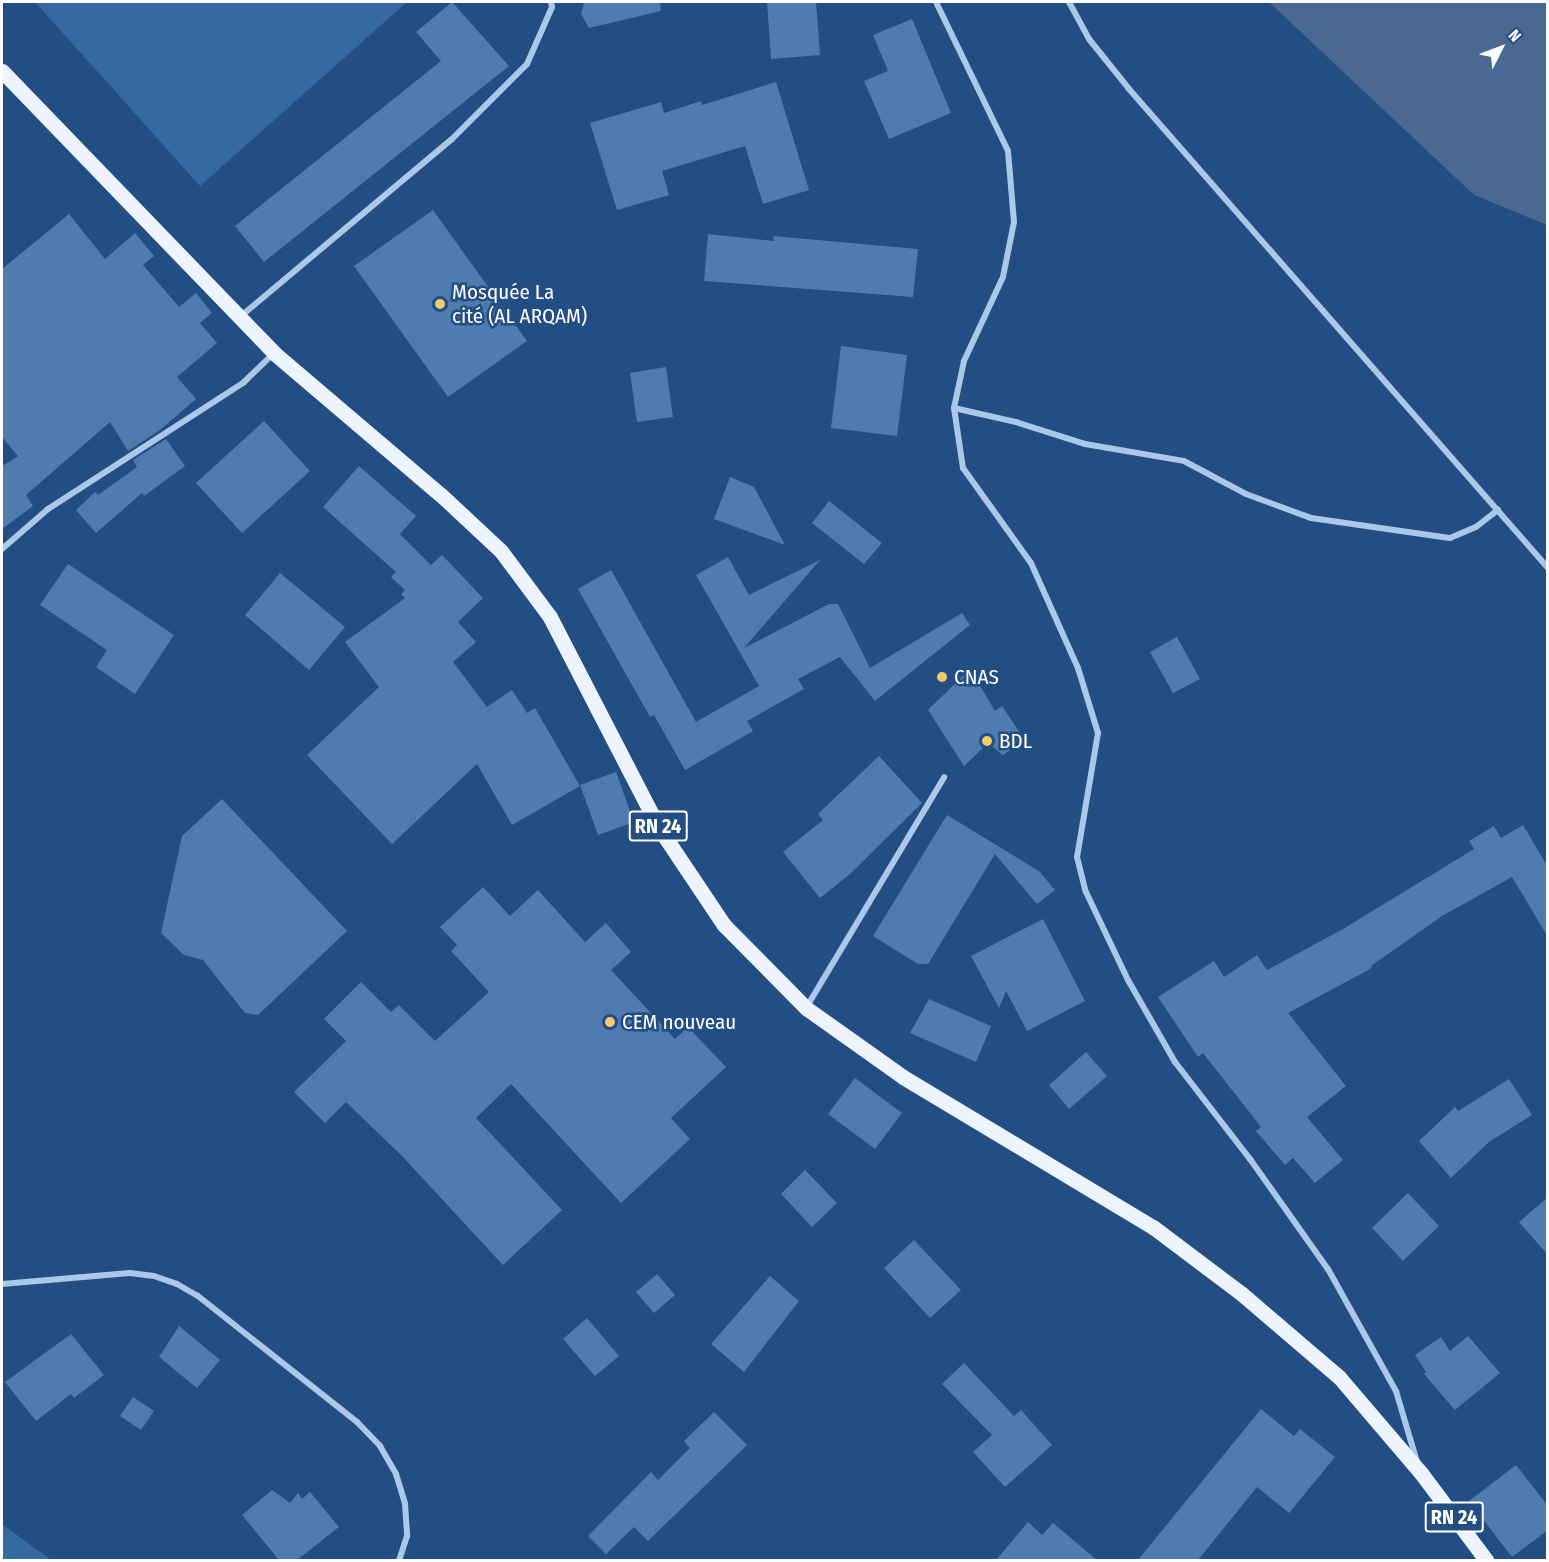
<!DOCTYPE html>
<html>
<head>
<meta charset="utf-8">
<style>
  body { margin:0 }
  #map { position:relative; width:1549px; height:1562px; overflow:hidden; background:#224e84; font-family:"Fira Sans Condensed",sans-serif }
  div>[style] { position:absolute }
  .green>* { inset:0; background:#3668a1 }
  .water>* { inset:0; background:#496990 }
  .building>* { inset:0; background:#4f7bae }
  .street>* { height:6px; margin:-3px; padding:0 3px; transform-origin:3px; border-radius:3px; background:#abc8e8 }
  .primary>* { height:15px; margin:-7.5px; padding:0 7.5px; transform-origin:7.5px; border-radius:7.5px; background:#edf4fe }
  .dots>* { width:16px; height:16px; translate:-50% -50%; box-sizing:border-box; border:3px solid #224e84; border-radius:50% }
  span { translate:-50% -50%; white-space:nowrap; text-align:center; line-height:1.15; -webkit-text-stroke:5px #224e84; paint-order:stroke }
  .shield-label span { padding:2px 4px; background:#224e84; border:2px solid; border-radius:4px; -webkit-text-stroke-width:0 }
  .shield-label { font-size:20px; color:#fff; font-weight:700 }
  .poi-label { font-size:21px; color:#fff }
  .left { translate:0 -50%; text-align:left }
  .frame { position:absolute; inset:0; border:3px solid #fff; pointer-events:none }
  .north { position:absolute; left:1471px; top:18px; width:60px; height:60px; -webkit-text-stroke:4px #224e84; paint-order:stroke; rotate:48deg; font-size:16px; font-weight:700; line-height:24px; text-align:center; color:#fff }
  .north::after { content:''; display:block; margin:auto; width:21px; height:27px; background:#fff; clip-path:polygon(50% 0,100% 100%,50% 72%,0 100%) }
</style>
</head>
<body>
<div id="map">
  <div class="green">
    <div style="clip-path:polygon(35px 2px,407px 2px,200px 186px)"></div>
    <div style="clip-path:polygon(2px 1524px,51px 1560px,2px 1560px)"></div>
  </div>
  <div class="water">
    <div style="clip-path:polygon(1269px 2px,1547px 2px,1547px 225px,1474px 195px)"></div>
  </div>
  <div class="building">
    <div style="clip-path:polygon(452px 2px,509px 66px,264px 262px,235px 226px,441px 61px,416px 32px)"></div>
    <div style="clip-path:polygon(584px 2px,660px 2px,661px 11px,589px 28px,581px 14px)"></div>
    <div style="clip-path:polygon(767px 2px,816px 2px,820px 55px,771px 59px)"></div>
    <div style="clip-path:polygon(912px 19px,951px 113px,889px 139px,864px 81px,888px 71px,873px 35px)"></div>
    <div style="clip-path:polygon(776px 82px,809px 190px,763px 204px,745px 146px,662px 171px,669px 195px,617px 210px,590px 123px,661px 102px,664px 113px,701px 101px,702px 105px)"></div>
    <div style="clip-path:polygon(433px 210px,527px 341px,448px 397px,354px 266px)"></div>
    <div style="clip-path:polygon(69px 214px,105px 259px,135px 233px,154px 256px,143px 265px,179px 307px,196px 293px,212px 313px,200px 323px,217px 343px,177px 377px,196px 399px,160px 430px,128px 451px,110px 422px,26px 495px,33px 506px,2px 529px,2px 462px,4px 465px,18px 456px,2px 437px,2px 269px)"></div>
    <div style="clip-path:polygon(708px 234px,774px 241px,773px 236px,918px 249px,913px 297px,704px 281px)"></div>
    <div style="clip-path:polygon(841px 346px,907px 355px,897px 436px,831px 428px)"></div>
    <div style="clip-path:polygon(666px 367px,673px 417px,637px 422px,630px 373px)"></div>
    <div style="clip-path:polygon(264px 421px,310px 471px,242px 533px,196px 483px)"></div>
    <div style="clip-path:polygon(166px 439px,185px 466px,144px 496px,142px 493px,96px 533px,76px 510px,95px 492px,98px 495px,137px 467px,133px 460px)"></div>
    <div style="clip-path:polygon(359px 466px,416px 516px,400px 534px,431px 565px,442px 555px,483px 598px,458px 622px,476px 642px,453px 662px,487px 707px,512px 690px,527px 713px,535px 708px,580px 786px,512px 825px,477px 764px,392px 844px,307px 755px,379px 687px,345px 642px,405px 598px,401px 594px,405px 590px,391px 577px,396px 572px,323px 507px)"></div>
    <div style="clip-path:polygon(730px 477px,754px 487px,785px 545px,714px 519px)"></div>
    <div style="clip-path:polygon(829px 501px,882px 543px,864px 564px,812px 523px)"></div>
    <div style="clip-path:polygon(728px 557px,749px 595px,820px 560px,744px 648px,829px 604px,838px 604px,870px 668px,962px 613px,970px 625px,875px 701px,840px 657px,798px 679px,804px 689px,747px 721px,753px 731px,685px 770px,654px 715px,650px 717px,578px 589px,611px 570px,696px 722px,759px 686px,696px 575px)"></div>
    <div style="clip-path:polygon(68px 564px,174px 635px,135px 694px,96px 667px,107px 650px,40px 605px)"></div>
    <div style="clip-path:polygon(280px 573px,345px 627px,309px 670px,245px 615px)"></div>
    <div style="clip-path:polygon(1177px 637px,1200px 679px,1173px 693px,1150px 652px)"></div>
    <div style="clip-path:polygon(970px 669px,995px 711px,1002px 706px,1025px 740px,1003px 755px,988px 743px,964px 766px,928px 710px)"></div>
    <div style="clip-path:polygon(879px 756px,922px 803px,850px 874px,820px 898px,783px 852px,823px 820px,818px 814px)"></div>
    <div style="clip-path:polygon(616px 772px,634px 822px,598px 835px,580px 785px)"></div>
    <div style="clip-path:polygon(222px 799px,347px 931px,258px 1015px,245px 1013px,203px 960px,184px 955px,161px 933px,182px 836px)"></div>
    <div style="clip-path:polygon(947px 815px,1039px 871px,1055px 890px,1037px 904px,995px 854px,928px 964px,918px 964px,873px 936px)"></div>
    <div style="clip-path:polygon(1523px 825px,1548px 867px,1548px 937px,1512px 877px,1442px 916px,1371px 966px,1372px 968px,1288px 1013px,1346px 1086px,1307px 1117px,1343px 1160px,1315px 1183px,1293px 1158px,1285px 1165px,1256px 1131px,1261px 1127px,1203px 1053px,1198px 1057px,1158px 997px,1214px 961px,1224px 977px,1257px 955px,1267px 970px,1343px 929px,1474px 849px,1469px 841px,1494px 826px,1501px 838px)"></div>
    <div style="clip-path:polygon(483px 887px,510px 916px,538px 890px,585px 942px,606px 923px,631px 952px,611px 970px,675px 1039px,688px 1027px,726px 1067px,671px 1118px,690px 1139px,621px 1203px,511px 1084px,476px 1118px,562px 1210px,503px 1265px,402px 1156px,346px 1102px,325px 1123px,294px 1092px,346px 1041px,324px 1019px,361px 982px,391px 1012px,399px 1005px,435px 1041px,489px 992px,451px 951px,457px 945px,440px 927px)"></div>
    <div style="clip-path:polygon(1043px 919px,1085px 1001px,1027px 1031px,1006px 991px,999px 1008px,971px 956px)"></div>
    <div style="clip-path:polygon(929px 999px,991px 1026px,976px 1062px,910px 1033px)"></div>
    <div style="clip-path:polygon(1086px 1052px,1107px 1076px,1069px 1109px,1049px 1085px)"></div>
    <div style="clip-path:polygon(855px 1078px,902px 1113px,875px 1149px,828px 1114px)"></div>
    <div style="clip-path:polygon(1509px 1079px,1532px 1115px,1489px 1142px,1451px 1178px,1419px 1141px,1455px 1107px,1458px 1111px)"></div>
    <div style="clip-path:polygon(805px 1170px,837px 1203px,812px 1227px,781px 1194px)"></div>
    <div style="clip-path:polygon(1408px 1193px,1439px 1226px,1403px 1261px,1372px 1228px)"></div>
    <div style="clip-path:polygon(1548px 1197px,1548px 1255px,1519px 1222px)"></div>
    <div style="clip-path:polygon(914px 1240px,961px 1290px,930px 1318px,884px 1268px)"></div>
    <div style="clip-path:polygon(657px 1274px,675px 1295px,654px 1313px,636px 1292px)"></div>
    <div style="clip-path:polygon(770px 1276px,799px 1301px,744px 1372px,711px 1344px)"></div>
    <div style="clip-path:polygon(587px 1318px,619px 1356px,595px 1376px,563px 1339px)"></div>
    <div style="clip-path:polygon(179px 1326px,220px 1360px,197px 1388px,159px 1357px)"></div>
    <div style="clip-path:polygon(71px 1334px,104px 1375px,74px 1398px,71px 1394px,36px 1421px,5px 1382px)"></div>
    <div style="clip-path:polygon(1468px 1336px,1500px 1373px,1455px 1410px,1424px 1374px,1426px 1372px,1415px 1355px,1441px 1337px,1450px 1351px)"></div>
    <div style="clip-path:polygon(964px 1363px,1014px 1416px,1021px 1410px,1052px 1445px,1005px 1487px,973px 1452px,992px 1435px,942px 1384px)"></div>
    <div style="clip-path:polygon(133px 1397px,154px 1411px,141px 1430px,120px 1416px)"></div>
    <div style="clip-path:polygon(1261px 1409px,1294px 1436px,1300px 1429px,1335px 1457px,1289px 1513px,1257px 1487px,1198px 1560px,1138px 1560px)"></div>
    <div style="clip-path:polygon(714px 1412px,747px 1445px,648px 1541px,634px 1527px,606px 1554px,588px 1536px,651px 1472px,658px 1480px,690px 1448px,684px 1441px)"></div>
    <div style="clip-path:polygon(1516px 1465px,1548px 1506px,1548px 1530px,1512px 1557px,1469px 1501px)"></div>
    <div style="clip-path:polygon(272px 1490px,290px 1503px,298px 1493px,302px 1499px,310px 1492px,339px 1527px,297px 1560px,279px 1560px,242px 1515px)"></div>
    <div style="clip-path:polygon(1028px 1522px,1042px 1535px,1053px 1523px,1097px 1560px,996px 1560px)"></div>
  </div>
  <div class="street">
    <div style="left:936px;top:2px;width:165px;rotate:64.2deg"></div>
    <div style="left:1008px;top:151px;width:71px;rotate:85.2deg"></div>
    <div style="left:1014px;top:222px;width:56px;rotate:101.3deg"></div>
    <div style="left:1003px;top:277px;width:93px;rotate:114.9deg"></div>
    <div style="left:964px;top:361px;width:48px;rotate:102deg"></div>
    <div style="left:954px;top:408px;width:61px;rotate:81.5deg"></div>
    <div style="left:963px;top:468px;width:117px;rotate:54.4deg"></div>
    <div style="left:1031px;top:563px;width:115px;rotate:65.9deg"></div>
    <div style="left:1078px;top:668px;width:68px;rotate:72.9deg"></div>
    <div style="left:1098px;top:733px;width:126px;rotate:99.6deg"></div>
    <div style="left:1077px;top:857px;width:36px;rotate:76deg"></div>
    <div style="left:1086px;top:892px;width:98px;rotate:64.5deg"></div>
    <div style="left:1128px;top:980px;width:95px;rotate:60.2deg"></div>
    <div style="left:1175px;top:1062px;width:123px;rotate:52.3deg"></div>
    <div style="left:1250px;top:1159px;width:135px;rotate:54.7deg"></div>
    <div style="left:1328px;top:1269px;width:140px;rotate:60.9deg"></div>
    <div style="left:1396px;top:1391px;width:74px;rotate:73.5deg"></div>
    <div style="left:1069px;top:2px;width:42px;rotate:61.6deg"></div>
    <div style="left:1089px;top:39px;width:64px;rotate:51.3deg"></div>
    <div style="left:1129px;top:89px;width:636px;rotate:48.82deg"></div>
    <div style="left:241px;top:316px;width:274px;rotate:-40deg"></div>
    <div style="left:451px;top:140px;width:107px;rotate:-45deg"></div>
    <div style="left:527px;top:64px;width:62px;rotate:-66.3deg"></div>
    <div style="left:552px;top:7px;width:5px;rotate:-101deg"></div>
    <div style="left:954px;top:408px;width:64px;rotate:12.7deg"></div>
    <div style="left:1016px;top:422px;width:72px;rotate:17.7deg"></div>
    <div style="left:1085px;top:444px;width:100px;rotate:9.7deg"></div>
    <div style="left:1184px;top:461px;width:70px;rotate:28deg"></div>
    <div style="left:1246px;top:494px;width:69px;rotate:20.3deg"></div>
    <div style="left:1311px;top:518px;width:140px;rotate:8.2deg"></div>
    <div style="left:1450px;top:538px;width:28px;rotate:-23deg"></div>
    <div style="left:1476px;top:527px;width:28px;rotate:-38deg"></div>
    <div style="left:2px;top:549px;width:61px;rotate:-41deg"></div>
    <div style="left:48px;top:509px;width:234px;rotate:-32.9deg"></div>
    <div style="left:244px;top:382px;width:40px;rotate:-44deg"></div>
    <div style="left:806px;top:1008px;width:269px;rotate:-59.1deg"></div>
    <div style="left:2px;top:1284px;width:128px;rotate:-4.9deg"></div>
    <div style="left:130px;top:1273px;width:24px;rotate:7deg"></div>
    <div style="left:154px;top:1276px;width:24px;rotate:19deg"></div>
    <div style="left:177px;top:1284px;width:24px;rotate:30deg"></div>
    <div style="left:198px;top:1296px;width:204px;rotate:38.4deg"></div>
    <div style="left:358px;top:1423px;width:32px;rotate:46deg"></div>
    <div style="left:380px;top:1446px;width:32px;rotate:60deg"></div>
    <div style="left:396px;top:1474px;width:31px;rotate:73deg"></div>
    <div style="left:405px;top:1504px;width:32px;rotate:86deg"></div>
    <div style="left:407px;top:1536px;width:25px;rotate:108deg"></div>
  </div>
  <div class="primary">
    <div style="left:2px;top:71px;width:392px;rotate:46deg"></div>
    <div style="left:274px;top:353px;width:219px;rotate:40.4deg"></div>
    <div style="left:441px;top:495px;width:82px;rotate:43deg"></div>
    <div style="left:501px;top:551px;width:82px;rotate:53.4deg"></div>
    <div style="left:550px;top:617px;width:237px;rotate:62.7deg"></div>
    <div style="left:659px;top:828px;width:117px;rotate:56.2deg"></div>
    <div style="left:724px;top:925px;width:117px;rotate:45.3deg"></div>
    <div style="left:806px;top:1008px;width:119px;rotate:35.4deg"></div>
    <div style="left:903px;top:1077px;width:292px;rotate:31deg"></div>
    <div style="left:1153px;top:1227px;width:111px;rotate:37deg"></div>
    <div style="left:1242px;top:1294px;width:128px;rotate:40.6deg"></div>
    <div style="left:1339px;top:1377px;width:126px;rotate:49.5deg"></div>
    <div style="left:1421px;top:1473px;width:109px;rotate:53.2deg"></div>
  </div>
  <div class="dots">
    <div style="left:440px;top:304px;background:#f4cb6d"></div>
    <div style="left:942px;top:677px;background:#f4cb6d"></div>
    <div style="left:987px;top:741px;background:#f4cb6d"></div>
    <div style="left:610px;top:1022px;background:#f4cb6d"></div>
  </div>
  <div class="shield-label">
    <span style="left:658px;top:826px">RN 24</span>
    <span style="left:1454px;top:1517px">RN 24</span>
  </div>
  <div class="poi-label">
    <span class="left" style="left:452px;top:304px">Mosquée La<br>cité (AL ARQAM)</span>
    <span class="left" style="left:954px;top:677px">CNAS</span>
    <span class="left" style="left:999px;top:741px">BDL</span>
    <span class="left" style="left:622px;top:1022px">CEM nouveau</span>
  </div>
  <div class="frame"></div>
  <div class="north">N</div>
</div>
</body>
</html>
